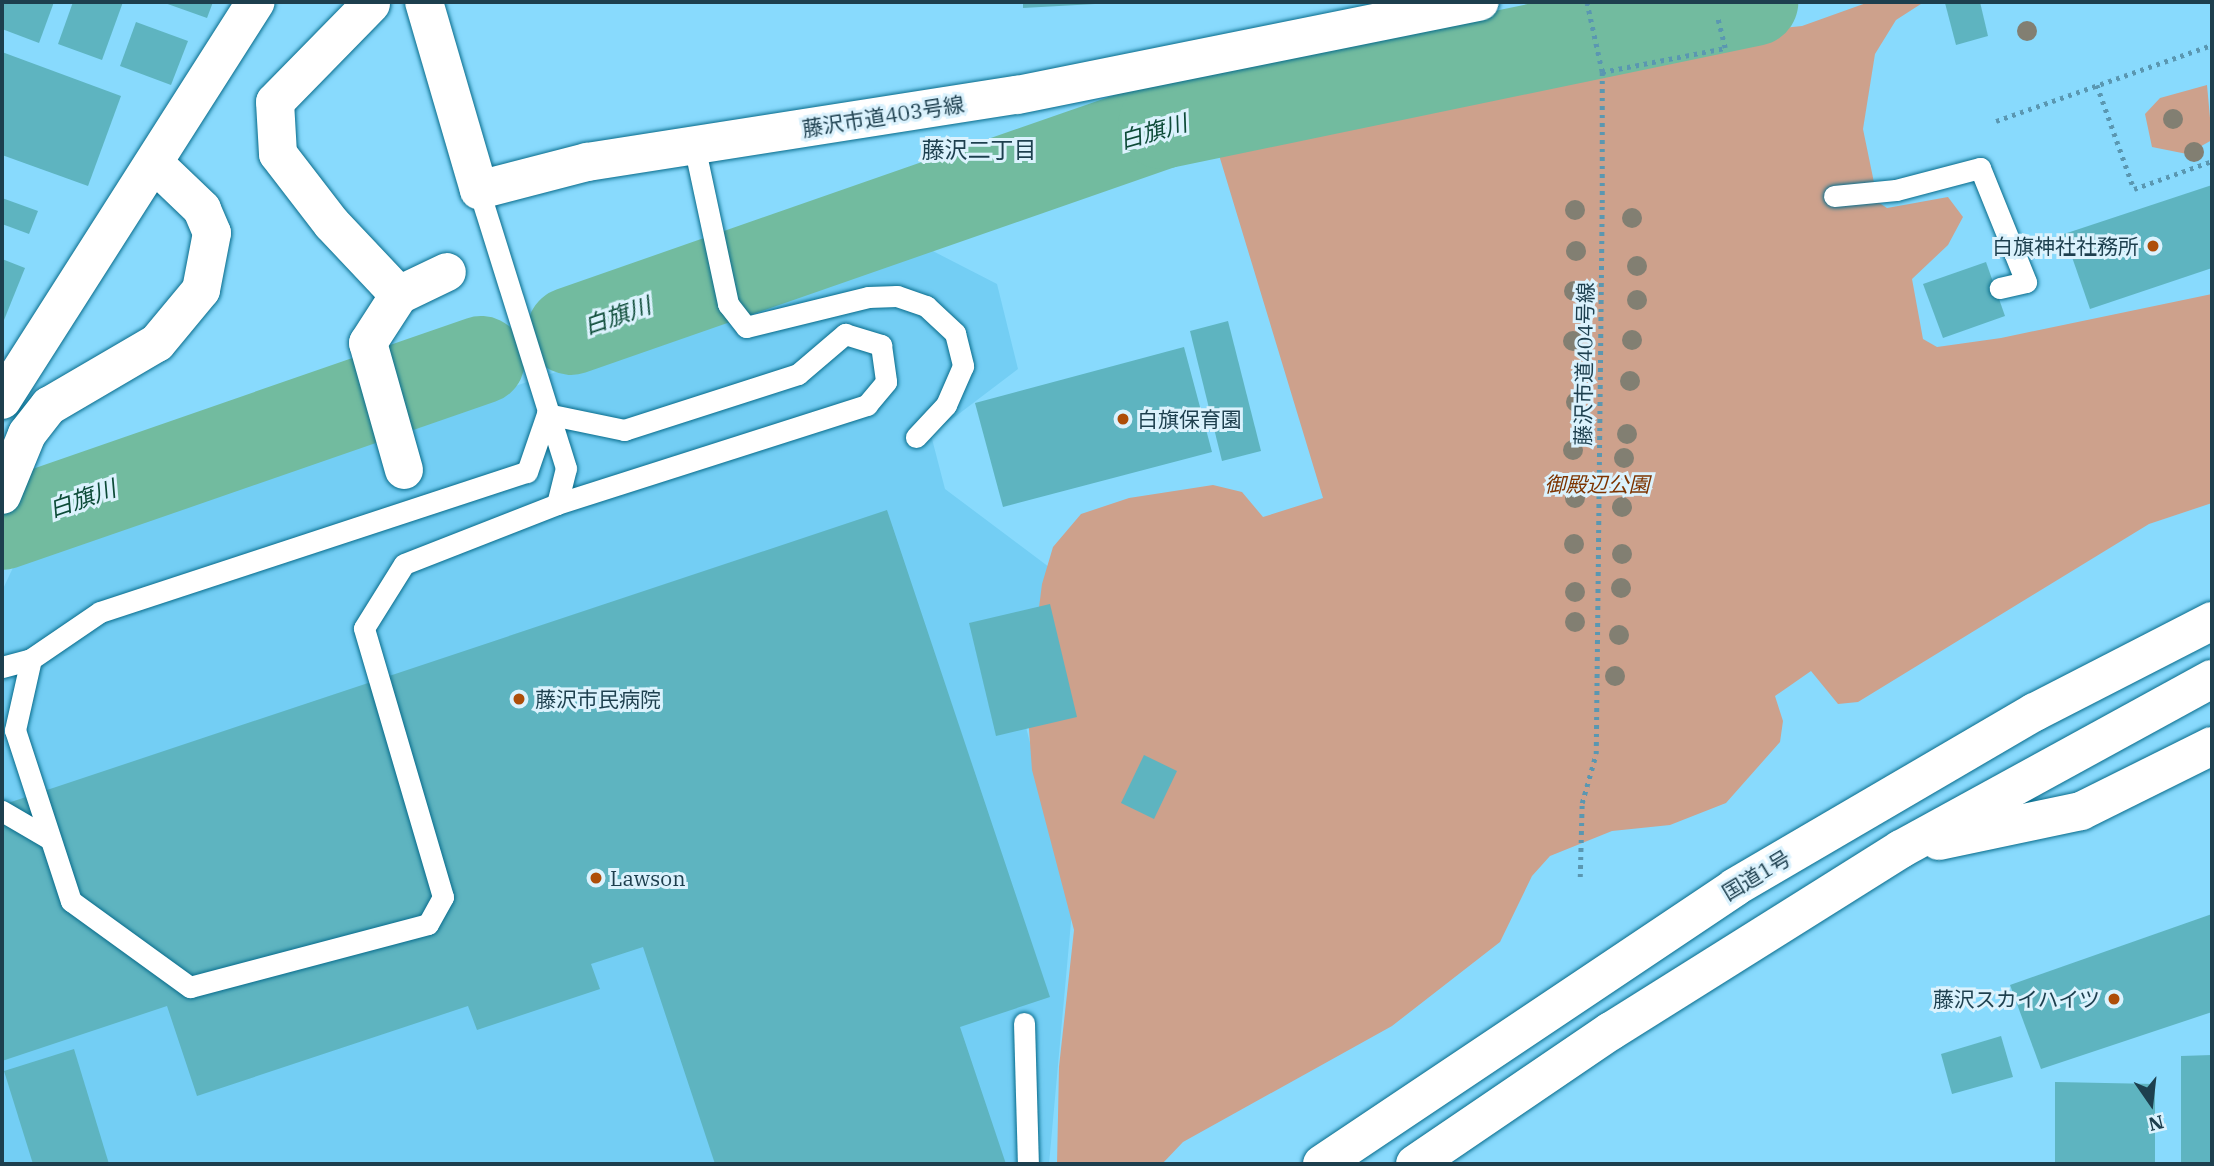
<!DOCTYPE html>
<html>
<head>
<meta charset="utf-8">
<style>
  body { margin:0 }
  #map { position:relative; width:2214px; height:1166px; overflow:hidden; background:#88dafd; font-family:"IBM Plex Serif","Noto Sans JP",serif }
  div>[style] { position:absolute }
  .built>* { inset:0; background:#73cef4 }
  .green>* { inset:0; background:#cda18c }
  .river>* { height:88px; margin:-44px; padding:0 44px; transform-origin:44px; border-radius:44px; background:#72bb9f }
  .building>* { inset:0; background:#5eb4c0 }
  .path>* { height:4.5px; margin-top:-2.25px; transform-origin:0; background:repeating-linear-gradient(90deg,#5a97b1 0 3.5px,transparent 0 8.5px) }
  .roads { filter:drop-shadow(0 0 2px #076b8b) drop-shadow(0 0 2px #076b8b) }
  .lane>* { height:21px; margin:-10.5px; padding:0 10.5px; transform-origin:10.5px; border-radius:10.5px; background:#fff }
  .street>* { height:38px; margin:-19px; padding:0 19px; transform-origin:19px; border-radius:19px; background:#fff }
  .secondary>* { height:38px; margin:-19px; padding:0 19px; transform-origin:19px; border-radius:19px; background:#fff }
  .highway>* { height:38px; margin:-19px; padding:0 19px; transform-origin:19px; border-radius:19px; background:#fff }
  .trees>* { width:20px; height:20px; margin:-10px; border-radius:50%; background:#827f72 }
  .dots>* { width:19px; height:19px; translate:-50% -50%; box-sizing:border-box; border:4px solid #dbf2fd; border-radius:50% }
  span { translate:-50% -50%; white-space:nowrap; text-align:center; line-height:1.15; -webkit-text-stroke:6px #dbf2fd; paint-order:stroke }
  .street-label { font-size:21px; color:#1d3f4e }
  .poi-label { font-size:21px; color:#1d3f4e }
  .right { translate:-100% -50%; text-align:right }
  .left { translate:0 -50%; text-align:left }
  .park-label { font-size:21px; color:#7d3401; font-style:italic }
  .water-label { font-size:23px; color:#0d4b38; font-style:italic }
  .neighbourhood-label { font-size:23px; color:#1d3f4e }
  .frame { position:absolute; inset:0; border:4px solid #1d3f4e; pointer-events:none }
  .north { position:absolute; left:2116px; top:1068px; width:70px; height:70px; -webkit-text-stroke:5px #dbf2fd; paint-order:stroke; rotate:166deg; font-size:19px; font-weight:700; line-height:28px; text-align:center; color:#1d3f4e }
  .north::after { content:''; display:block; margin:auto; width:24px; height:32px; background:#1d3f4e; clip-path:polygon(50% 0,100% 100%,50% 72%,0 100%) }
</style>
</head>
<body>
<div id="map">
  <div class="built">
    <div style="clip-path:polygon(923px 246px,997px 284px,1018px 369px,931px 435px,945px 489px,1061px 576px,1021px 707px,1072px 911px,1049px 1164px,2px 1164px,2px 591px,18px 557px)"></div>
  </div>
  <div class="green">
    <div style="clip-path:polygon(1869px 2px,1924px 2px,1896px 20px,1875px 54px,1863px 129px,1878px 202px,1887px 208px,1948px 197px,1963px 217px,1948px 245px,1912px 279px,1923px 339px,1937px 347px,2001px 338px,2212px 294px,2212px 503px,2149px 524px,1858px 702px,1838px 704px,1811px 671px,1775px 696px,1783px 721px,1780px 742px,1726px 803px,1670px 825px,1612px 831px,1550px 856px,1532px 876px,1500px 942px,1392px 1026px,1183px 1142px,1162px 1164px,1057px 1164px,1059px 1067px,1074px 930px,1032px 770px,1027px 702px,1042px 584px,1053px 547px,1081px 514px,1129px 498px,1213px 485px,1242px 492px,1263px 517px,1323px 498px,1219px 155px,1566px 64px,1688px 38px,1802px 26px)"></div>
    <div style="clip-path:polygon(2207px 85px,2212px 140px,2187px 154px,2152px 147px,2145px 114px,2160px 98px)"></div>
  </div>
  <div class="river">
    <div style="left:571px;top:331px;width:626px;rotate:-19.22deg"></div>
    <div style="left:1162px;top:125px;width:605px;rotate:-11.74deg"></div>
    <div style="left:2px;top:526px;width:507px;rotate:-19.11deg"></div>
  </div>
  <div class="building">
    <div style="clip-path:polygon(2px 2px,54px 2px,39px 43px,2px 29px)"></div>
    <div style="clip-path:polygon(73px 2px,123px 2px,102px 60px,58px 44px)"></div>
    <div style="clip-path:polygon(162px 2px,213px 2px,207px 18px)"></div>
    <div style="clip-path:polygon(1023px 2px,1095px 2px,1095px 4px,1023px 8px)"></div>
    <div style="clip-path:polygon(1952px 2px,1980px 2px,1988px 36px,1956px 45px,1945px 3px)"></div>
    <div style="clip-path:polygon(136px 22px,188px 41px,171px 85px,120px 66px)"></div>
    <div style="clip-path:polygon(2px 52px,121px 96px,88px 186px,2px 155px)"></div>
    <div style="clip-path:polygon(2212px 185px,2212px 268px,2090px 309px,2064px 234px)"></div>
    <div style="clip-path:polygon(2px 198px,38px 211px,29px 234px,2px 224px)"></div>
    <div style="clip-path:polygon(2px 259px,25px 268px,2px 325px)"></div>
    <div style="clip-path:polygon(1986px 262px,2005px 316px,1943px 338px,1923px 284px)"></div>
    <div style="clip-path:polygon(1228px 321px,1261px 451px,1222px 461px,1190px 331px)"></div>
    <div style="clip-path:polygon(1184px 347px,1212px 452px,1003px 507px,975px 403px)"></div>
    <div style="clip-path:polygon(887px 510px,1050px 997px,960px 1027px,1006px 1164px,715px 1164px,643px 947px,591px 964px,600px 989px,477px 1030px,468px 1006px,197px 1096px,167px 1006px,2px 1061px,2px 805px)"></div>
    <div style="clip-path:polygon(1050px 604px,1077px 717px,996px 736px,969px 623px)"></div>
    <div style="clip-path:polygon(1144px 755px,1177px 771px,1154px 819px,1121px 803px)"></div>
    <div style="clip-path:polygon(2212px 914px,2212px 1012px,2041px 1069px,2010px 985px)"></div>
    <div style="clip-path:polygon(2001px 1036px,2013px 1077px,1952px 1094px,1941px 1054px)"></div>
    <div style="clip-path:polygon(74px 1049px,109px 1164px,33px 1164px,4px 1071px)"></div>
    <div style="clip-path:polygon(2212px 1055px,2212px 1164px,2181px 1164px,2181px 1056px)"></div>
    <div style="clip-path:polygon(2055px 1082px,2155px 1084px,2155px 1164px,2055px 1164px)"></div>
  </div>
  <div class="path">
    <div style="left:1602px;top:72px;width:125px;rotate:-11deg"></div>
    <div style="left:1725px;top:48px;width:30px;rotate:-104deg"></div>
    <div style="left:2097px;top:85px;width:110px;rotate:70.4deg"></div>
    <div style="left:2134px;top:189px;width:83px;rotate:-19.7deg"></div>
    <div style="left:1996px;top:121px;width:229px;rotate:-19.4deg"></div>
    <div style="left:1580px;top:877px;width:74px;rotate:-88.5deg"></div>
    <div style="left:1582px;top:803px;width:51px;rotate:-74.1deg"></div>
    <div style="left:1596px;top:754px;width:551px;rotate:-89.38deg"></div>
    <div style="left:1602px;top:203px;width:131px;rotate:-90deg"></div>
    <div style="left:1602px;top:72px;width:70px;rotate:-102.4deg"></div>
  </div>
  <div class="roads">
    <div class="lane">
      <div style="left:694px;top:145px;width:163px;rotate:77.9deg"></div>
      <div style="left:728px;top:304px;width:29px;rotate:52deg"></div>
      <div style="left:746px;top:327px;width:126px;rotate:-13.8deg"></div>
      <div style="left:868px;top:297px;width:29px;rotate:-2deg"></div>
      <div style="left:897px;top:296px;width:31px;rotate:19deg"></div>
      <div style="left:926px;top:306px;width:40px;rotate:43deg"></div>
      <div style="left:955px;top:333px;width:34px;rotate:76deg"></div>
      <div style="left:963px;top:366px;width:43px;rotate:113.6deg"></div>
      <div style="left:946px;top:405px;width:44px;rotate:133.2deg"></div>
      <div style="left:1834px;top:196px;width:62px;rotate:-5.5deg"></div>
      <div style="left:1896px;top:190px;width:87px;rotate:-14.7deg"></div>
      <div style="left:1980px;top:168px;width:123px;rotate:68deg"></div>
      <div style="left:2026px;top:282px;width:27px;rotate:167deg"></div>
      <div style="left:547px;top:414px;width:79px;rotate:11.7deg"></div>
      <div style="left:624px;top:430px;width:183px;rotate:-17.8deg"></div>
      <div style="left:798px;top:374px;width:62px;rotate:-40.4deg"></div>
      <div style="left:845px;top:334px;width:38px;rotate:17deg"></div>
      <div style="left:881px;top:345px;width:37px;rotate:82deg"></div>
      <div style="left:886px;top:382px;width:30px;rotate:130deg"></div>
      <div style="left:867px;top:405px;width:325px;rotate:162.3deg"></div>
      <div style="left:31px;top:659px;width:73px;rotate:102.7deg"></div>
      <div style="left:15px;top:730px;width:180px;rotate:71.9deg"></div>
      <div style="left:71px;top:901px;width:147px;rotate:35.9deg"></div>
      <div style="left:190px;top:987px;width:246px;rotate:-14.8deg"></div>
      <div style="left:428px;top:924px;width:31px;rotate:-61deg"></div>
      <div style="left:443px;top:897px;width:280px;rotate:-106.4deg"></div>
      <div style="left:364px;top:628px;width:75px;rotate:-58deg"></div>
      <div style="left:404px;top:564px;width:164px;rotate:-21.4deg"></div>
      <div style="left:557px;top:504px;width:37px;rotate:-76deg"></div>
      <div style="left:566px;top:468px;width:291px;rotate:-107.4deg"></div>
      <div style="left:2px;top:667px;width:30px;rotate:-15deg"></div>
      <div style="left:31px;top:659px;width:83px;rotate:-34.3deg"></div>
      <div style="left:100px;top:612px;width:449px;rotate:-18.2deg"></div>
      <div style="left:527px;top:472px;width:61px;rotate:-71deg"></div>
      <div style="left:2px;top:811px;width:56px;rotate:30.3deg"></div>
      <div style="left:1024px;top:1023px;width:141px;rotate:88.4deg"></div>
    </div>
    <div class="street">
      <div style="left:371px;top:4px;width:137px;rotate:134.4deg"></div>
      <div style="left:275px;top:102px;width:52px;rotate:86.7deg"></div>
      <div style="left:278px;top:154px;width:88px;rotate:52.4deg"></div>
      <div style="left:332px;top:224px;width:98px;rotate:46.7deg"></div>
      <div style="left:2px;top:400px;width:472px;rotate:-57.5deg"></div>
      <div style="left:404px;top:470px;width:132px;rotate:-105.8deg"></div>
      <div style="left:368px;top:343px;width:57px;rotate:-57.1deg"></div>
      <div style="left:399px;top:295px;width:53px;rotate:-25.6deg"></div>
      <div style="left:2px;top:495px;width:66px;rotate:-67.7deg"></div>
      <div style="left:27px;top:434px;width:36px;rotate:-52deg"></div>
      <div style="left:49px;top:406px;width:125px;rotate:-30.3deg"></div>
      <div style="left:157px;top:343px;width:69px;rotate:-50.3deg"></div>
      <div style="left:201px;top:290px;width:58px;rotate:-79.1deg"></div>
      <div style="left:212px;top:233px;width:26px;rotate:-113deg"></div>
      <div style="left:202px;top:209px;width:64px;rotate:-136.3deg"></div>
    </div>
    <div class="secondary">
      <div style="left:424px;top:2px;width:196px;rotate:73.7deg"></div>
      <div style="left:479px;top:190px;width:112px;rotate:-14.5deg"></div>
      <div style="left:587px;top:162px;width:435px;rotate:-8.9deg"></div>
      <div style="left:1017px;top:95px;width:472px;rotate:-11.4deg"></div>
    </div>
    <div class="highway">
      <div style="left:1939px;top:841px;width:145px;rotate:-11.9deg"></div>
      <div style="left:2081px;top:811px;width:146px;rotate:-26.4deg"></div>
      <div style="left:1322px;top:1164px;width:497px;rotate:-33.8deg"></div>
      <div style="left:1735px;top:887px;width:347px;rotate:-30.3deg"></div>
      <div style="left:2035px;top:712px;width:199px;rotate:-27.2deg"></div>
      <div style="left:1415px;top:1164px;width:237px;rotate:-34.2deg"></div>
      <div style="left:1611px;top:1031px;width:342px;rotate:-32.1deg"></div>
      <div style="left:1901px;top:849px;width:354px;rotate:-28.7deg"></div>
    </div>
  </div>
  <div class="trees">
    <div style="left:2027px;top:31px"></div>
    <div style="left:2173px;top:119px"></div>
    <div style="left:2194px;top:152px"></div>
    <div style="left:1575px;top:210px"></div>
    <div style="left:1632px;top:218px"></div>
    <div style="left:1576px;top:251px"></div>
    <div style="left:1637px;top:266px"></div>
    <div style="left:1574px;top:291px"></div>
    <div style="left:1637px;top:300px"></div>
    <div style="left:1632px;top:340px"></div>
    <div style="left:1573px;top:341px"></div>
    <div style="left:1630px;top:381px"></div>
    <div style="left:1576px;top:402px"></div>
    <div style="left:1627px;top:434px"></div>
    <div style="left:1573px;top:450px"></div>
    <div style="left:1624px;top:458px"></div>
    <div style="left:1575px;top:498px"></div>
    <div style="left:1622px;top:507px"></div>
    <div style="left:1574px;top:544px"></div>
    <div style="left:1622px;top:554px"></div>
    <div style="left:1621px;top:588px"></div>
    <div style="left:1575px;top:592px"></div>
    <div style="left:1575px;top:622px"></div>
    <div style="left:1619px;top:635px"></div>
    <div style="left:1615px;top:676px"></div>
  </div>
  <div class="dots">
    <div style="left:2153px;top:246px;background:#ae4e09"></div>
    <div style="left:1123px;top:419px;background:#ae4e09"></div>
    <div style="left:519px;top:699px;background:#ae4e09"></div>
    <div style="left:596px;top:878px;background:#ae4e09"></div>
    <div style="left:2114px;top:999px;background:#ae4e09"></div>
  </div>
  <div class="street-label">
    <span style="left:883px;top:116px;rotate:-9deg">藤沢市道403号線</span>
    <span style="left:1584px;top:364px;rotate:-89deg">藤沢市道404号線</span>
    <span style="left:1756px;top:875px;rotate:-31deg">国道1号</span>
  </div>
  <div class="poi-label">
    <span class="right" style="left:2139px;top:246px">白旗神社社務所</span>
    <span class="left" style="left:1137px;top:419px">白旗保育園</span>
    <span class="left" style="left:535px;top:699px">藤沢市民病院</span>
    <span class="left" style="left:610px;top:878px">Lawson</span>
    <span class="right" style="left:2100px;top:999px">藤沢スカイハイツ</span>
  </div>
  <div class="park-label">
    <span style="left:1597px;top:484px">御殿辺公園</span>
  </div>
  <div class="water-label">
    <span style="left:1153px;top:131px;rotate:-16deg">白旗川</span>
    <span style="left:617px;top:315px;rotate:-19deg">白旗川</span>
    <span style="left:82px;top:498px;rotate:-19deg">白旗川</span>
  </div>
  <div class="neighbourhood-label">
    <span style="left:979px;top:149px">藤沢二丁目</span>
  </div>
  <div class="frame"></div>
  <div class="north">N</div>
</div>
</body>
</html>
